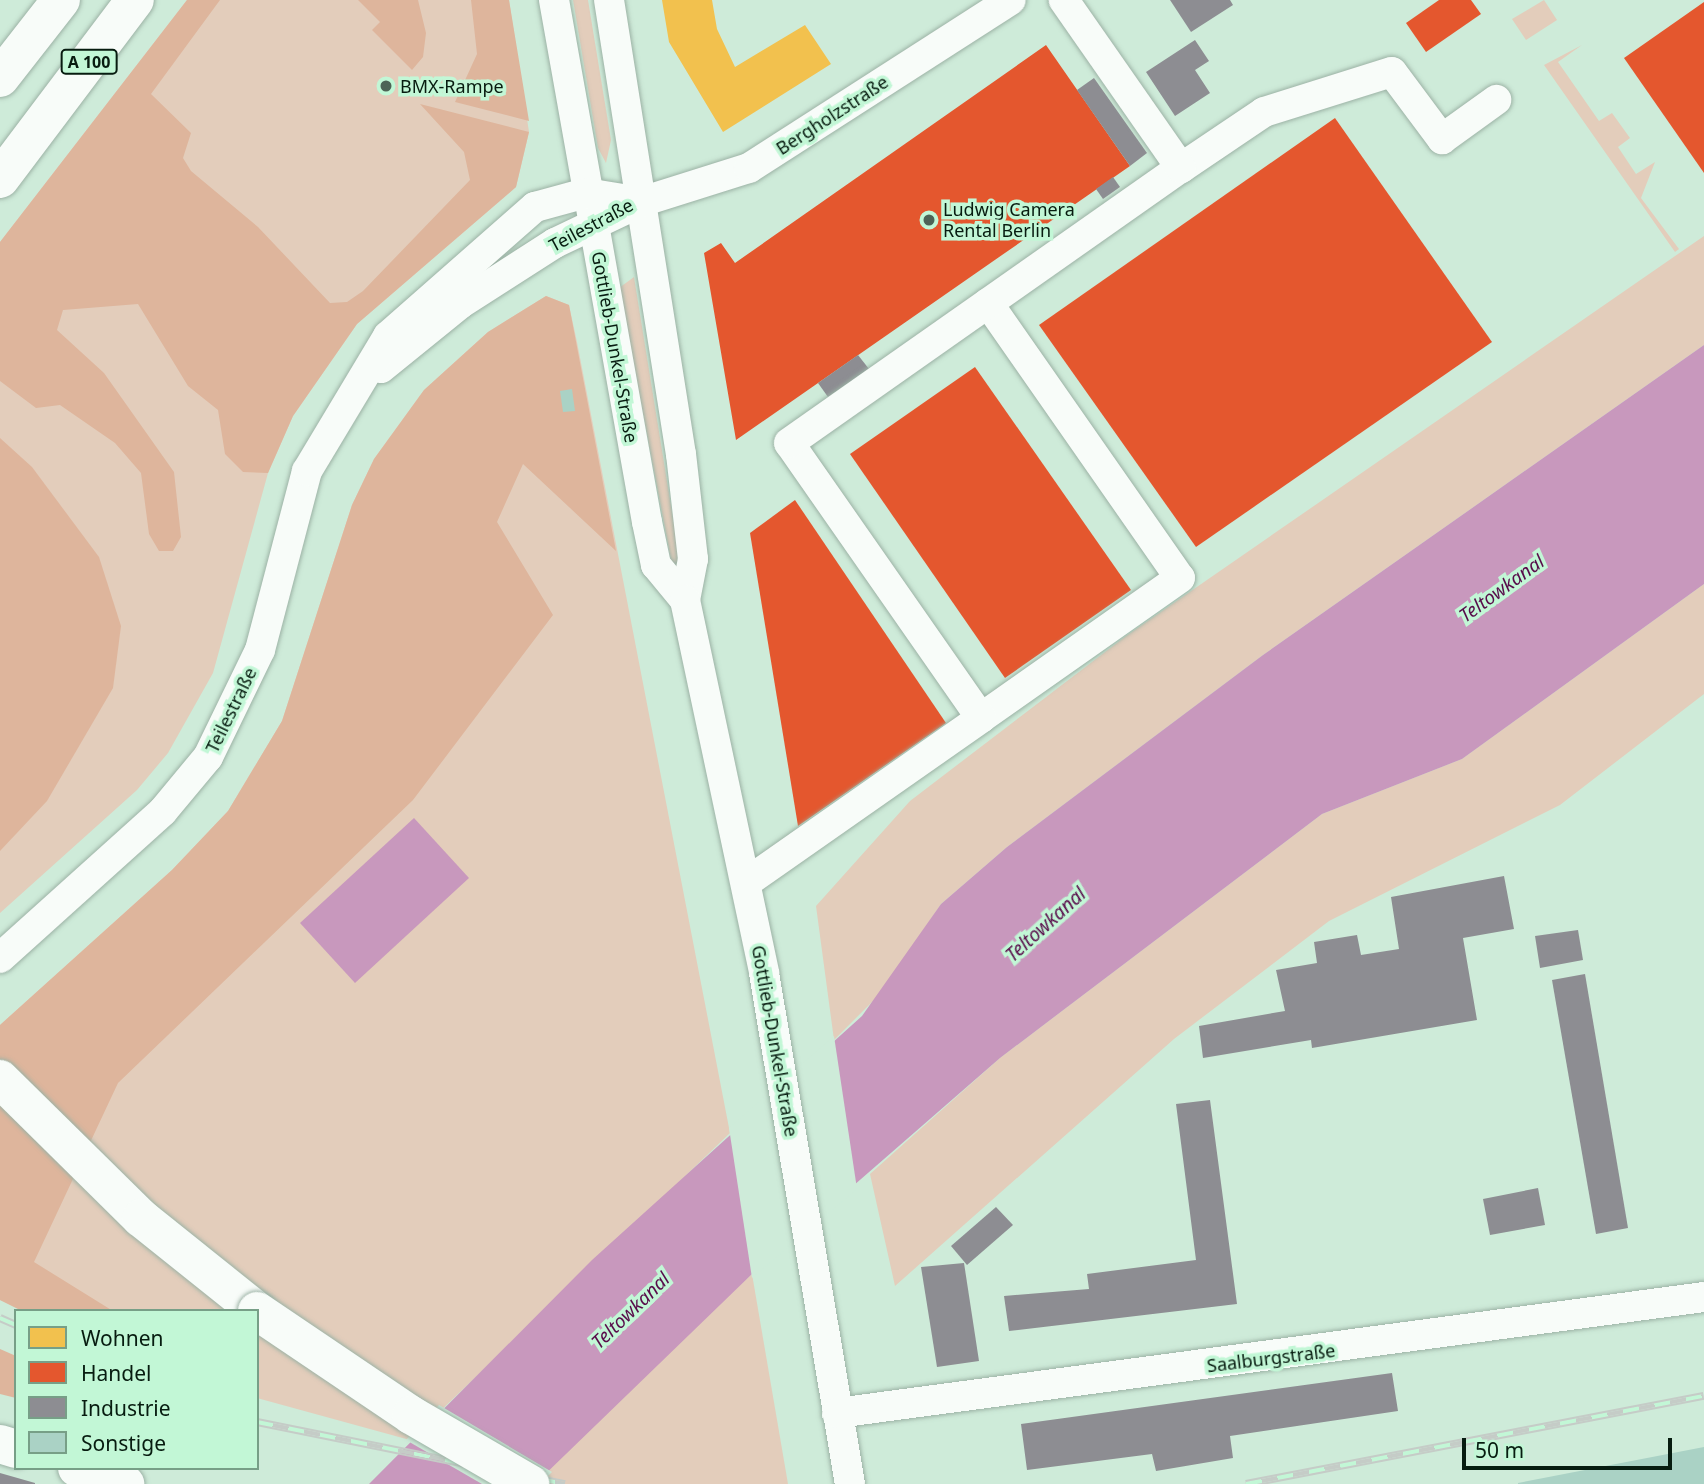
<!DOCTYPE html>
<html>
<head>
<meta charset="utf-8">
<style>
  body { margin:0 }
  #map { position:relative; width:1704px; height:1484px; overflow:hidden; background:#ceebd9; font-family:"Noto Sans",sans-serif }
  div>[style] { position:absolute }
  .green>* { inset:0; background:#e3cdbb }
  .forest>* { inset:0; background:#deb59c }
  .water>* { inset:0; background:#c898bd }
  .pier>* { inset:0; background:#ceebd9 }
  .homes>* { inset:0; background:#f2c14e }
  .shops>* { inset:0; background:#e4572e }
  .industry>* { inset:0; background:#8d8d92 }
  .building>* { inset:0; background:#aad2c5 }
  .roads { filter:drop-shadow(0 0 2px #9cb2a5) drop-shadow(0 0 2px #9cb2a5) }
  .minor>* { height:30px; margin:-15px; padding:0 15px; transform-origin:15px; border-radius:15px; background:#f8fcf9 }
  .highway>* { height:38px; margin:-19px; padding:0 19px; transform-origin:19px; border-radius:19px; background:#f8fcf9 }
  .rail>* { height:8px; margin-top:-4px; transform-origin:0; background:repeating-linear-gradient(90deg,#c2f7d6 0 16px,#c5ccc7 0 32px); box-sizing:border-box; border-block:2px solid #c5ccc7 }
  .bridges { filter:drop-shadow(0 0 2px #9cb2a5) drop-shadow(0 0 2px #9cb2a5) }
  .highway-bridge>* { height:38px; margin:-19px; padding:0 19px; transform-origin:19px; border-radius:19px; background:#f8fcf9 }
  .dots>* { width:19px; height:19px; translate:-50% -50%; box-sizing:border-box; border:4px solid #c2f7d6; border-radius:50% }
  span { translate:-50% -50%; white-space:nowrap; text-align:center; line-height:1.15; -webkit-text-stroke:7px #c2f7d6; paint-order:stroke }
  .shield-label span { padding:2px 5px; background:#c2f7d6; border:2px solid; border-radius:5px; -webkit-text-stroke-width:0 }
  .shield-label { font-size:16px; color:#071c10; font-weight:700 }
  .poi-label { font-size:18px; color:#071c10 }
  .left { translate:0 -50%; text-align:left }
  .street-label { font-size:18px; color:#071c10 }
  .water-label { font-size:19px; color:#580c4a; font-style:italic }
  .legend { position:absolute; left:14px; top:1309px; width:245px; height:161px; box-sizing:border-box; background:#c2f7d6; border:2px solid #779f87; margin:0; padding:9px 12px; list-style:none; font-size:21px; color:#071c10 }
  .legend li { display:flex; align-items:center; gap:14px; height:35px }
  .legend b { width:35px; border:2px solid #779f87 }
  .scale { position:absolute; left:1462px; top:1438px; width:210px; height:32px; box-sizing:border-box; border:4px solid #071c10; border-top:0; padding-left:9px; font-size:21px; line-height:24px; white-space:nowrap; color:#071c10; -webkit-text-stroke:5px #c2f7d6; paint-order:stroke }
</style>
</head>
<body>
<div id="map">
  <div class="green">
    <div style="clip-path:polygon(187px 0,509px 0,529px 132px,516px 187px,357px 324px,293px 416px,268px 473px,213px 673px,168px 753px,137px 790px,0 913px,0 242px)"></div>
    <div style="clip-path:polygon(573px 0,588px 0,611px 140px,606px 163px,598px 148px)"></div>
    <div style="clip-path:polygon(1544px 0,1557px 20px,1526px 40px,1512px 19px)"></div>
    <div style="clip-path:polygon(1582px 45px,1558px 62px,1599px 121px,1612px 113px,1630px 138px,1618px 147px,1636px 174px,1655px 162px,1641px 198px,1679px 249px,1675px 252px,1544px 65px)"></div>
    <div style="clip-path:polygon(1704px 236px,1704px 345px,1263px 655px,1007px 847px,941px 904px,883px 991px,834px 1040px,816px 906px,910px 801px,1126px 636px)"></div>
    <div style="clip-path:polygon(634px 277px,682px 574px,674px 575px,619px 288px)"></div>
    <div style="clip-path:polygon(546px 296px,569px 305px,577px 342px,730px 1133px,410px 1440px,257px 1398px,257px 1311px,23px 1311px,0 1300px,0 1025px,172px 870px,228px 811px,282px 721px,352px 505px,374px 459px,424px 390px,488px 332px)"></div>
    <div style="clip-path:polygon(1704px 584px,1704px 694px,1560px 805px,1329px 921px,1174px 1039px,895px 1286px,870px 1174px,1000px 1058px,1322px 814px,1462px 759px)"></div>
    <div style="clip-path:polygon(752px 1274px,788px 1484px,535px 1484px,643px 1374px)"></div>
  </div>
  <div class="forest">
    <div style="clip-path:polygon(187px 0,220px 0,151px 94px,191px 133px,183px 158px,191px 171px,258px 227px,330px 303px,347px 302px,363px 291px,470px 180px,464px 152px,420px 104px,529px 132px,516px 187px,357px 324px,293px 416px,268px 473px,243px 472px,225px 454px,218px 410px,188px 386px,138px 304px,63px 310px,57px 330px,104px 373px,174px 472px,181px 537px,173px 551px,159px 551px,149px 534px,141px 473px,115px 443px,60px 405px,36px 408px,0 381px,0 242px)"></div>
    <div style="clip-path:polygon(358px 0,418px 0,426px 33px,423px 57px,412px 70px,372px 30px,380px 22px)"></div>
    <div style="clip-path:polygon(471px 0,509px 0,529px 121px,455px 102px,477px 54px)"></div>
    <div style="clip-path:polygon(546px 296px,569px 305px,616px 551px,523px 464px,497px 522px,553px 615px,413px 800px,118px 1083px,34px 1262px,113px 1311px,22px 1311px,0 1300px,0 1025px,172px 870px,228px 811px,282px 721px,352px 505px,374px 459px,424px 390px,488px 332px)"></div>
    <div style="clip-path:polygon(0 438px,32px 467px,99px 557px,121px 626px,113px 688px,47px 801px,0 851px)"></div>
    <div style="clip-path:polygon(0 1349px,16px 1356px,16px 1398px,0 1394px)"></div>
  </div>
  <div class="water">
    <div style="clip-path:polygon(1704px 345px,1704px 584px,1462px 759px,1322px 814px,1000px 1058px,752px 1274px,535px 1484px,369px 1484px,592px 1260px,862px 1016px,941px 904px,1007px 847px,1263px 655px)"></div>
    <div style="clip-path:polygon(414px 818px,469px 878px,355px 983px,300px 923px)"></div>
  </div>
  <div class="pier">
    <div style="clip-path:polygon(834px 1036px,857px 1189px,752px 1278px,729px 1128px)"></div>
    <div style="clip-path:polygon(439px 1405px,552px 1472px,540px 1484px,482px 1484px,406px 1440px)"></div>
  </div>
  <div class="homes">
    <div style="clip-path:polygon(662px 0,712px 0,717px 29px,735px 67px,805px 25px,831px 64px,723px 132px,669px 42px)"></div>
  </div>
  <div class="shops">
    <div style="clip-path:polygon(1439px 0,1471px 0,1481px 14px,1426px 52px,1406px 23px)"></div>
    <div style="clip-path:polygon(1704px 2px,1704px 173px,1624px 58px)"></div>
    <div style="clip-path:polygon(1046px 45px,1130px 166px,736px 440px,704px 253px,721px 243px,735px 263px)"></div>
    <div style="clip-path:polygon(1335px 118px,1492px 342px,1196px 547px,1039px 325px)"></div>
    <div style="clip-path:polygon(975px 367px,1131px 590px,1005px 678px,850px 454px)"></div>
    <div style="clip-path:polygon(795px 500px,946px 723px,798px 826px,750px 533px)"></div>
  </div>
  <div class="industry">
    <div style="clip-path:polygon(1170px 0,1230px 0,1233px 5px,1191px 32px)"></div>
    <div style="clip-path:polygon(1195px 40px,1209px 61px,1195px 70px,1210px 93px,1175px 116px,1146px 72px)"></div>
    <div style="clip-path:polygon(1094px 78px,1147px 153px,1130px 166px,1077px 90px)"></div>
    <div style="clip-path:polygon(1113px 177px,1120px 187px,1103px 199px,1096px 189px)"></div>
    <div style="clip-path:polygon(858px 355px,869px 369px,828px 397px,818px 383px)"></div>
    <div style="clip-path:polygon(1504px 876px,1514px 929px,1463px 938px,1477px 1020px,1312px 1048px,1311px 1040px,1203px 1058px,1199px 1026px,1285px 1011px,1276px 970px,1317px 963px,1314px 942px,1357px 935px,1361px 955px,1399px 949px,1391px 897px)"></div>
    <div style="clip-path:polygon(1578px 930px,1583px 960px,1540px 968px,1535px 936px)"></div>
    <div style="clip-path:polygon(1585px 974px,1628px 1228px,1596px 1234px,1552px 980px)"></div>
    <div style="clip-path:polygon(1210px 1100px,1237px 1304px,1009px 1331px,1004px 1296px,1089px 1289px,1087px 1274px,1196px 1260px,1176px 1104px)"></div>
    <div style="clip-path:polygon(1538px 1188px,1545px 1225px,1490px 1235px,1483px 1199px)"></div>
    <div style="clip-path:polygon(996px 1207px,1013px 1225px,967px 1265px,951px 1246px)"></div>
    <div style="clip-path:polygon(964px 1263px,979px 1361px,937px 1367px,921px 1267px)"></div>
    <div style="clip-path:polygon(1392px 1373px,1398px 1411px,1230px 1436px,1233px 1458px,1156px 1471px,1152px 1454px,1027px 1470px,1021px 1424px)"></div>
    <div style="clip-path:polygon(0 1473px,35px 1483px,35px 1484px,0 1484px)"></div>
  </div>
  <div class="building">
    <div style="clip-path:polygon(572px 389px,575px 411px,563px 412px,560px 391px)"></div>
    <div style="clip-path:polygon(1704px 1447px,1704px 1484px,1518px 1484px,1518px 1483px)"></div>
  </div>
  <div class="roads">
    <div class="minor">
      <div style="left:554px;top:0;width:530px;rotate:79.9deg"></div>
      <div style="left:647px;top:522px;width:44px;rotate:78.2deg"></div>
      <div style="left:656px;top:565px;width:45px;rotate:50.4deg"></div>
      <div style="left:609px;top:0;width:460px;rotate:81deg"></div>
      <div style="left:681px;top:454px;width:106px;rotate:83.5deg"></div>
      <div style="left:693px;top:559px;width:42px;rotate:101deg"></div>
      <div style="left:685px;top:600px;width:381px;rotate:78deg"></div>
      <div style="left:764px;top:973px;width:518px;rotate:80.45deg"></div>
      <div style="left:1181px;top:168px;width:100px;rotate:-34deg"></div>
      <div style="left:1264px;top:112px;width:134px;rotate:-17.4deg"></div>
      <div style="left:1392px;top:72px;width:84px;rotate:53.3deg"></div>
      <div style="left:1442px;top:139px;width:67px;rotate:-35.8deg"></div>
      <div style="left:988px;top:303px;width:335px;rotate:55.1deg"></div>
      <div style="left:1180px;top:578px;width:243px;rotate:144.9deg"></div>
      <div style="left:981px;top:718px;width:335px;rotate:-124.9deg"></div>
      <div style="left:789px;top:443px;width:479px;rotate:-35.1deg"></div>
      <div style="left:1181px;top:168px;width:205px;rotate:-124.9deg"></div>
      <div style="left:381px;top:368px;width:102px;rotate:-39deg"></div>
      <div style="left:460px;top:304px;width:113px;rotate:-32.7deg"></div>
      <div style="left:555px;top:243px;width:95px;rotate:-25.5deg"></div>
      <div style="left:641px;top:202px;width:113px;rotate:-17.5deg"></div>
      <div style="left:749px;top:168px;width:311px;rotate:-32.7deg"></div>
      <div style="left:747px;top:882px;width:286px;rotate:-35deg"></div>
      <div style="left:0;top:958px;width:219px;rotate:-42deg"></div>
      <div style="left:163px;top:811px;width:70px;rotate:-50.2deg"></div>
      <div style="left:208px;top:757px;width:119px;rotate:-64.1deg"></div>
      <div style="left:260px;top:650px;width:185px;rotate:-75.3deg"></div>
      <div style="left:307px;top:471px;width:157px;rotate:-59deg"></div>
      <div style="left:388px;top:336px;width:196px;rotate:-41.3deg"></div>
      <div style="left:535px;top:207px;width:53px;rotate:-15.4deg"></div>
      <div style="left:586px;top:193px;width:56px;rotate:9.3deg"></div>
      <div style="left:837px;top:1413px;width:875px;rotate:-7.62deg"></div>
    </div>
    <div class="highway">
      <div style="left:0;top:78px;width:99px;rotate:-52deg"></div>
      <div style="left:0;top:179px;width:224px;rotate:-53deg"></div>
      <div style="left:0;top:1079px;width:198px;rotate:44.6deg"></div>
      <div style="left:141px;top:1218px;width:149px;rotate:38.7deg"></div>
      <div style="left:0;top:1444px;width:17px;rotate:17deg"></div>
      <div style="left:77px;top:1468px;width:51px;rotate:18.4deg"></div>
    </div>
  </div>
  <div class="rail">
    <div style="left:0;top:1318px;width:17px;rotate:24deg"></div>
    <div style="left:257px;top:1422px;width:314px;rotate:11.4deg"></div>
    <div style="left:1246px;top:1484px;width:466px;rotate:-10.9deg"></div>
  </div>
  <div class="bridges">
    <div class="highway-bridge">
      <div style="left:257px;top:1311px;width:186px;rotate:34deg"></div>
      <div style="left:411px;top:1415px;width:138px;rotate:30.1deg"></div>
    </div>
  </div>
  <div class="dots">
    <div style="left:386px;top:86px;background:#4d6456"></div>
    <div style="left:929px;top:220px;background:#4d6456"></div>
  </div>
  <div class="shield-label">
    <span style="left:89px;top:62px">A 100</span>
  </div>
  <div class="poi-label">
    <span class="left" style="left:400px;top:86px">BMX-Rampe</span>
    <span class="left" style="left:943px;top:220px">Ludwig Camera<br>Rental Berlin</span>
  </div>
  <div class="street-label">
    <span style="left:832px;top:115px;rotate:-33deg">Bergholzstraße</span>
    <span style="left:591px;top:225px;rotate:-28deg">Teilestraße</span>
    <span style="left:615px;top:347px;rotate:80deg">Gottlieb-Dunkel-Straße</span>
    <span style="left:231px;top:710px;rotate:-64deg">Teilestraße</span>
    <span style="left:775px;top:1041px;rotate:80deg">Gottlieb-Dunkel-Straße</span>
    <span style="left:1271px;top:1358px;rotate:-7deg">Saalburgstraße</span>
  </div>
  <div class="water-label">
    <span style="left:1502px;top:589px;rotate:-36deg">Teltowkanal</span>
    <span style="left:1046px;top:925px;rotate:-42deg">Teltowkanal</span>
    <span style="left:631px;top:1311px;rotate:-44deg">Teltowkanal</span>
  </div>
  <ul class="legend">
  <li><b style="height:19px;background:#f2c14e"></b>Wohnen</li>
  <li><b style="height:19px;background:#e4572e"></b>Handel</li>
  <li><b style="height:19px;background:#8d8d92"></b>Industrie</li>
  <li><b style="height:19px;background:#aad2c5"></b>Sonstige</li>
  </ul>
  <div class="scale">50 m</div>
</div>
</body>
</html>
